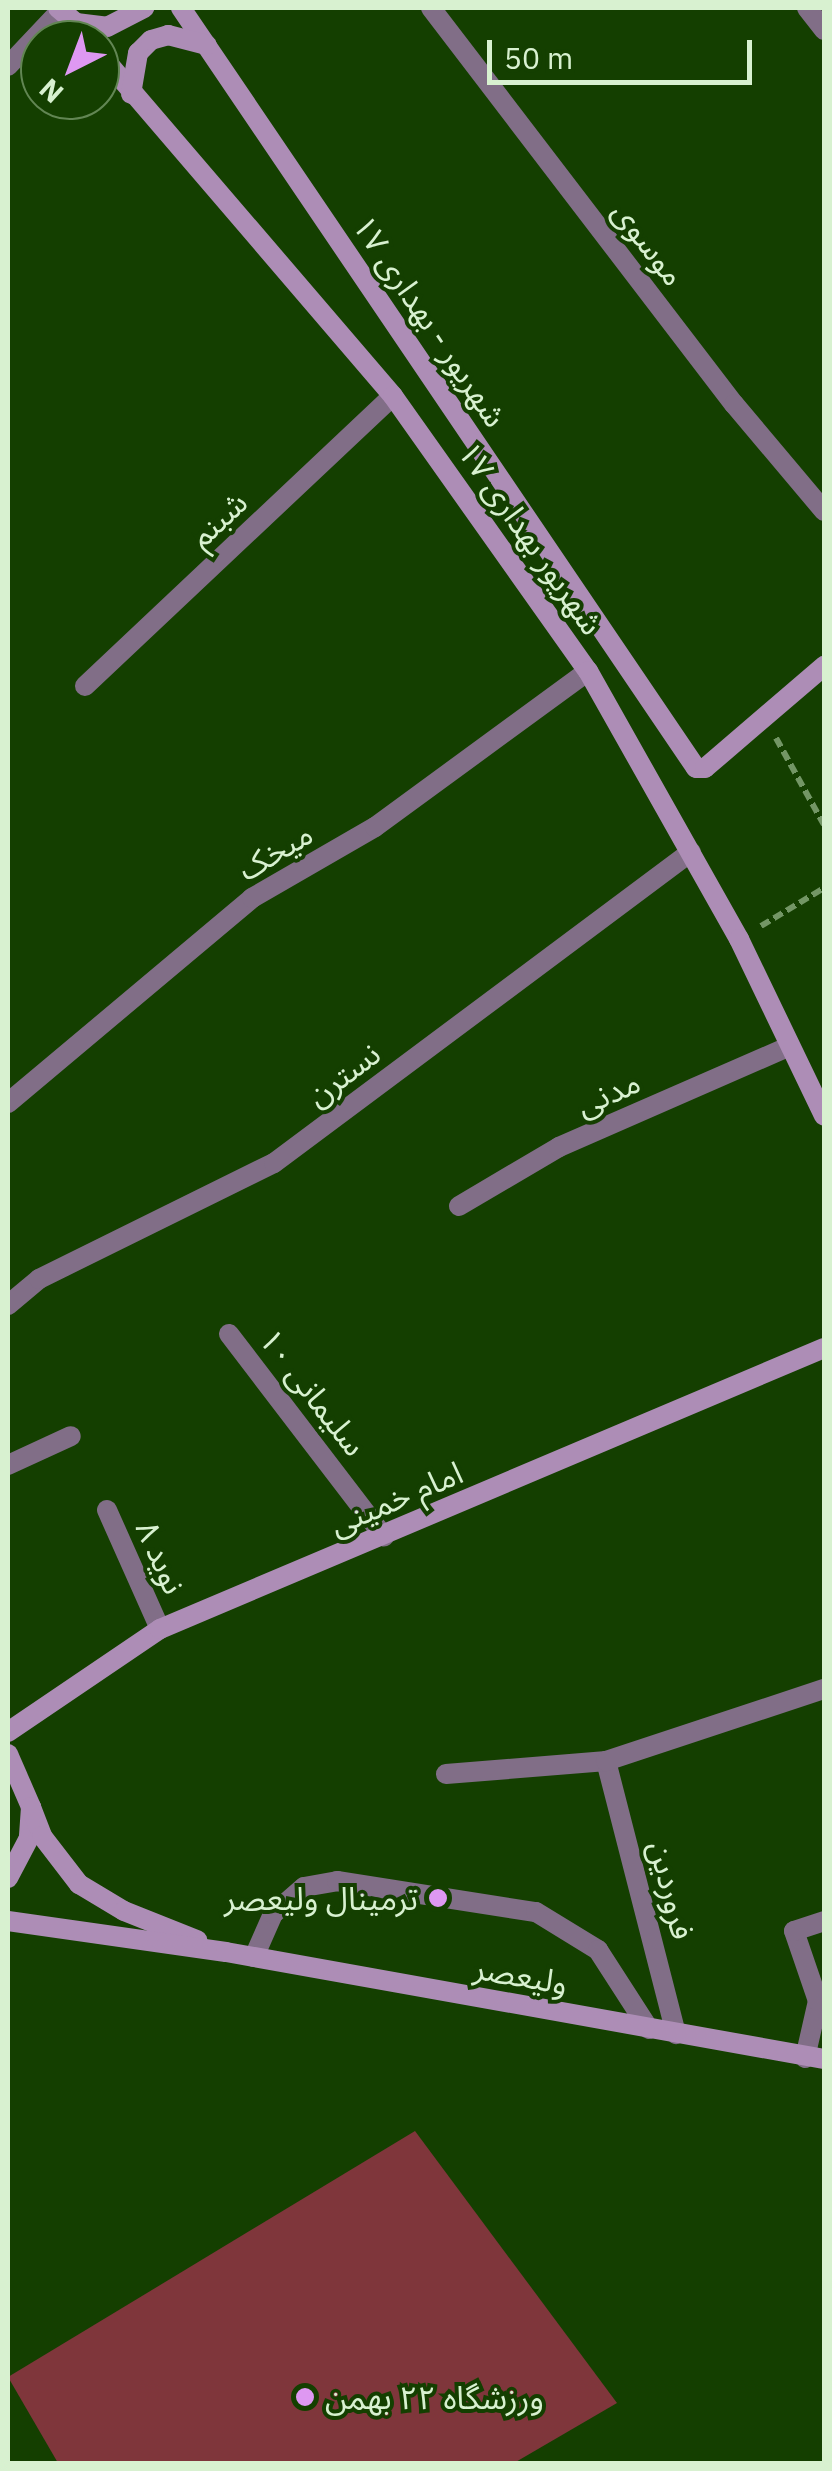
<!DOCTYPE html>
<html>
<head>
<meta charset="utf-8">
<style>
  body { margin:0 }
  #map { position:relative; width:832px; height:2471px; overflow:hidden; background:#143f00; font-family:"IBM Plex Sans","Noto Sans Arabic",sans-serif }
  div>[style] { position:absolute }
  .green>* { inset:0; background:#7f363b }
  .path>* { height:6px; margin-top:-3px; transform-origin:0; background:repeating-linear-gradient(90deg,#739665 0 10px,transparent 0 15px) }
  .lane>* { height:20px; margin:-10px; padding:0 10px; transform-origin:10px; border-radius:10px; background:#816e87 }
  .street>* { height:20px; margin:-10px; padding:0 10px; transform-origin:10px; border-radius:10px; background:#816e87 }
  .secondary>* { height:20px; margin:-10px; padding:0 10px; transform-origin:10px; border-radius:10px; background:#ad8db6 }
  .dots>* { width:28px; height:28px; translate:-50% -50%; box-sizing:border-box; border:5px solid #143f00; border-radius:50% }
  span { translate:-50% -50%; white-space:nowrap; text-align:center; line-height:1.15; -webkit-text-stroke:8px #143f00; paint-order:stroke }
  .street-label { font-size:32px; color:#d8f1d0 }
  .poi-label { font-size:32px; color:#d8f1d0 }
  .right { translate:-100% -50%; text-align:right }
  .left { translate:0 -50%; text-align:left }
  .frame { position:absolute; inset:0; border:10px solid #d8f1d0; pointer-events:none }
  .north { position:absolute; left:20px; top:20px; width:100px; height:100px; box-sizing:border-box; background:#143f00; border:2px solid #628653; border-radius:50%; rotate:222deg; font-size:28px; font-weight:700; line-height:40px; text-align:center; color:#d8f1d0 }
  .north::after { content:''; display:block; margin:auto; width:35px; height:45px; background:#de98f2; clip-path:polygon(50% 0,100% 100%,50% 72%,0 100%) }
  .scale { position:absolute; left:487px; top:40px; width:265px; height:45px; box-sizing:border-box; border:5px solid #d8f1d0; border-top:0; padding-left:12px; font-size:30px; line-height:35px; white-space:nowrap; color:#d8f1d0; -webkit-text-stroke:8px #143f00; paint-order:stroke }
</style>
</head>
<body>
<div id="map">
  <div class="green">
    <div style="clip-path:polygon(415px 2131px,617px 2403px,514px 2463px,58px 2463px,8px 2377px)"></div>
  </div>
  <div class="path">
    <div style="left:776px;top:738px;width:99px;rotate:61.1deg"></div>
    <div style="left:761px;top:926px;width:74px;rotate:-31.1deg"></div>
  </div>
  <div class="lane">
    <div style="left:85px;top:686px;width:423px;rotate:-43.3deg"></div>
    <div style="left:459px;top:1206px;width:116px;rotate:-30.5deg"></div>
    <div style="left:559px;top:1147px;width:250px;rotate:-23.6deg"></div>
    <div style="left:229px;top:1334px;width:255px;rotate:52.6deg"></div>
    <div style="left:8px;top:1465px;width:69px;rotate:-24.7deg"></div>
    <div style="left:107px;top:1510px;width:130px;rotate:66deg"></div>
    <div style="left:254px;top:1957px;width:47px;rotate:-66.2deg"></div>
    <div style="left:273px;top:1914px;width:41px;rotate:-41.1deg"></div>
    <div style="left:304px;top:1887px;width:34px;rotate:-10deg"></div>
    <div style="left:337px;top:1881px;width:201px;rotate:8.9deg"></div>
    <div style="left:536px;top:1912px;width:73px;rotate:31.5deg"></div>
    <div style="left:598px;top:1950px;width:94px;rotate:57.2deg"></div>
    <div style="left:805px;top:2058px;width:58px;rotate:-77.2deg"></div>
    <div style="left:818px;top:2001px;width:74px;rotate:-108.9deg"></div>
    <div style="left:794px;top:1931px;width:32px;rotate:-18deg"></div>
  </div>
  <div class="street">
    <div style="left:431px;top:8px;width:499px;rotate:52.6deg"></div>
    <div style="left:734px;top:404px;width:140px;rotate:49.9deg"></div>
    <div style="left:807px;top:8px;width:28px;rotate:52deg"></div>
    <div style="left:8px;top:66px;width:77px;rotate:-46.6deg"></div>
    <div style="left:8px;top:1103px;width:319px;rotate:-40deg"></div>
    <div style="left:252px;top:898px;width:142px;rotate:-30deg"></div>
    <div style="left:375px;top:827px;width:264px;rotate:-36.2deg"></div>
    <div style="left:8px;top:1305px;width:40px;rotate:-40deg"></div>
    <div style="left:39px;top:1279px;width:262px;rotate:-26.3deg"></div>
    <div style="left:274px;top:1163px;width:520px;rotate:-36.72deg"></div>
    <div style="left:606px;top:1761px;width:282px;rotate:75.6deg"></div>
    <div style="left:446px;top:1774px;width:161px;rotate:-4.6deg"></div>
    <div style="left:606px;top:1761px;width:230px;rotate:-18.3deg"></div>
  </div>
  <div class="secondary">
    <div style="left:58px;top:8px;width:23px;rotate:40deg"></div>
    <div style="left:76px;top:23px;width:31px;rotate:7deg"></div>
    <div style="left:107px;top:27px;width:42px;rotate:-27.2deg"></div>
    <div style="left:181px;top:8px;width:918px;rotate:55.88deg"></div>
    <div style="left:696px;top:768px;width:9px"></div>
    <div style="left:705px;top:768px;width:157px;rotate:-40.6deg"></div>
    <div style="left:100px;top:54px;width:450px;rotate:49.4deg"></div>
    <div style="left:393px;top:396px;width:337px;rotate:54.7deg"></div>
    <div style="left:588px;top:671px;width:308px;rotate:60.6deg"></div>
    <div style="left:739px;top:939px;width:196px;rotate:64.3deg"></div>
    <div style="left:131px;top:94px;width:42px;rotate:-80.3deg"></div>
    <div style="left:138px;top:53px;width:18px;rotate:-45deg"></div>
    <div style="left:151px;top:40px;width:18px;rotate:-16deg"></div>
    <div style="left:168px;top:35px;width:40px;rotate:14.4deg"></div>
    <div style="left:8px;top:1732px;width:184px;rotate:-34.1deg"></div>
    <div style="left:160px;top:1629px;width:721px;rotate:-22.94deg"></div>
    <div style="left:8px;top:1754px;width:58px;rotate:66.5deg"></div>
    <div style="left:31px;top:1807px;width:31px;rotate:94deg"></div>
    <div style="left:29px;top:1838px;width:45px;rotate:117.7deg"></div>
    <div style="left:31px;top:1807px;width:31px;rotate:69deg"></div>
    <div style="left:42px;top:1836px;width:61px;rotate:52.4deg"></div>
    <div style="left:79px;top:1884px;width:52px;rotate:31deg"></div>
    <div style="left:124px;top:1911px;width:79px;rotate:21.7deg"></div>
    <div style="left:8px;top:1921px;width:220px;rotate:8.1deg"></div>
    <div style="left:226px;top:1952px;width:607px;rotate:10.14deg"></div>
  </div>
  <div class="dots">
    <div style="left:438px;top:1898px;background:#de98f2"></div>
    <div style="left:305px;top:2397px;background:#de98f2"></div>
  </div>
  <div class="street-label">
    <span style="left:649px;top:243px;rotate:53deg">موسوی</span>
    <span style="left:430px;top:321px;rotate:56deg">۱۷ شهریور - بهداری</span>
    <span style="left:218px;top:519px;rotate:-43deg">شبنم</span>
    <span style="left:531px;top:538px;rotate:55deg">۱۷ شهریور بهداری</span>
    <span style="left:275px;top:851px;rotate:-31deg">میخک</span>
    <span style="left:343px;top:1074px;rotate:-37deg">نسترن</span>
    <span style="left:608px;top:1093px;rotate:-24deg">مدنی</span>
    <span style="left:313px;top:1392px;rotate:52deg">سلیمانی ۱۰</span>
    <span style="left:396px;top:1498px;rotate:-23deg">امام خمینی</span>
    <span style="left:161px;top:1557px;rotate:66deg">نوید ۸</span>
    <span style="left:672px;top:1890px;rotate:76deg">فروردین</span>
    <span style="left:521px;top:1975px;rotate:10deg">ولیعصر</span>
  </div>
  <div class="poi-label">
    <span class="right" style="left:418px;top:1898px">ترمینال ولیعصر</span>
    <span class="left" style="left:325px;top:2397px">ورزشگاه ۲۲ بهمن</span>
  </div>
  <div class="frame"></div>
  <div class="north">N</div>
  <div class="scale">50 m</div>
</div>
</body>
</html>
